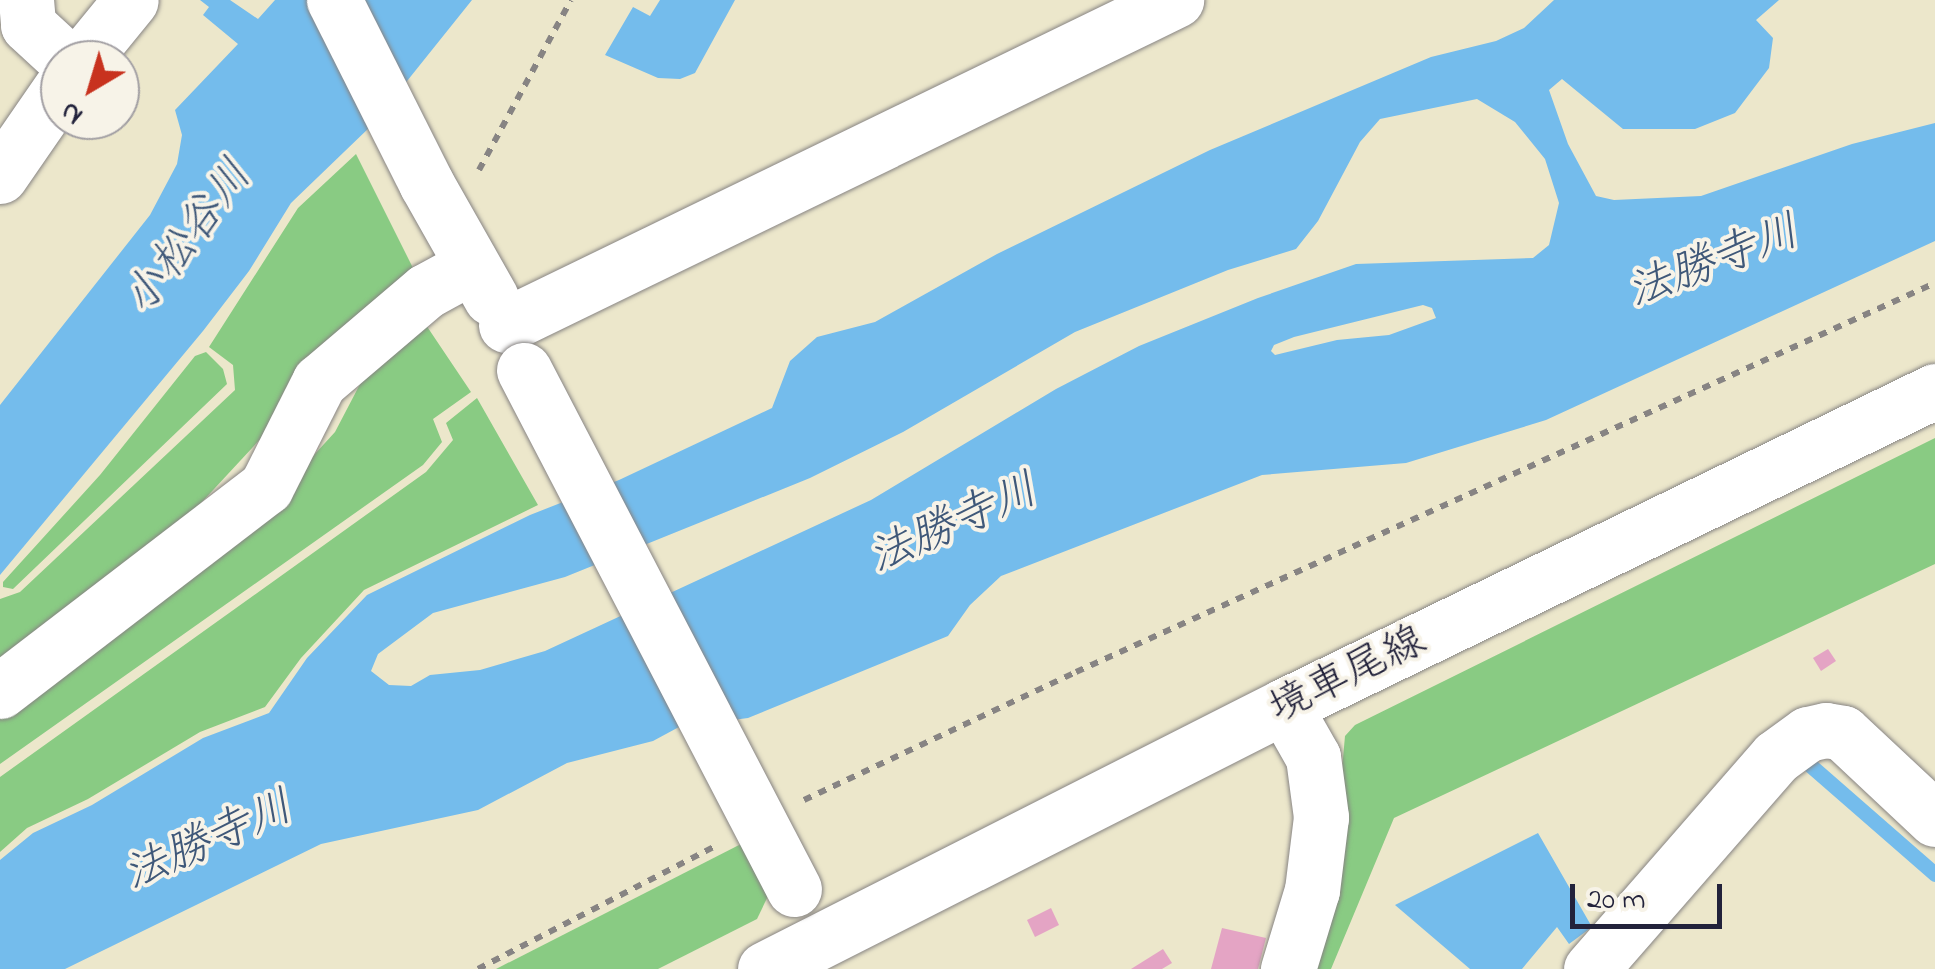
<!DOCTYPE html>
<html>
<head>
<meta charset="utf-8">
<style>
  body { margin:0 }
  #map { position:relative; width:1935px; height:969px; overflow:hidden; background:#ece7cb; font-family:"Indie Flower","Klee One",sans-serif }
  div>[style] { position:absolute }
  .green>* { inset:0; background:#89cb83 }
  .water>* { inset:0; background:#74bcec }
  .stream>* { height:15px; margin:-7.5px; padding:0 7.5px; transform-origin:7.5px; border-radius:7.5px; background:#74bcec }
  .building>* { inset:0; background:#e4a4c4 }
  .path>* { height:6px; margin-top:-3px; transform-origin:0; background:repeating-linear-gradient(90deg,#878483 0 8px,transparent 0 16px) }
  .roads { filter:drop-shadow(0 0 2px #878483) drop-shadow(0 0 2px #878483) }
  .minor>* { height:55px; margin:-27.5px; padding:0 27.5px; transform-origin:27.5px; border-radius:27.5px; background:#fff }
  .major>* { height:55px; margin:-27.5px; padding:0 27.5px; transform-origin:27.5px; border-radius:27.5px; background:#fff }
  .bridges { filter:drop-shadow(0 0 2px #878483) drop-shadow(0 0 2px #878483) }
  .minor-bridge>* { height:55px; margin:-27.5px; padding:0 27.5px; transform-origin:27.5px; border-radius:27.5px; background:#fff }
  span { translate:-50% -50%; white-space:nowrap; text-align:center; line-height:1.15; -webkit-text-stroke:8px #f7f3e8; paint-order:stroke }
  .street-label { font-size:42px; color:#22223b }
  .water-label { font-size:45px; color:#3f5879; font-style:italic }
  .north { position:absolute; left:40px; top:40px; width:100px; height:100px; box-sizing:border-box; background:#f7f3e8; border:2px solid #a29fa3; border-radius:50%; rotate:218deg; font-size:28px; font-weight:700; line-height:40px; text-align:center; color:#22223b }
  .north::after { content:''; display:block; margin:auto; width:35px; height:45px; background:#c8321e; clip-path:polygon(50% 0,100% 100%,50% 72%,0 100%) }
  .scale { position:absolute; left:1570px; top:884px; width:152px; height:45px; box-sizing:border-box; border:5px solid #22223b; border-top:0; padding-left:12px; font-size:30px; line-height:35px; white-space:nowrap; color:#22223b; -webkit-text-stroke:8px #f7f3e8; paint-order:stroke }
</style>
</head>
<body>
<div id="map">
  <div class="green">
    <div style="clip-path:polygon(356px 154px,415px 272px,189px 516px,0 665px,0 599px,20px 592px,235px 390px,233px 365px,209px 347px,298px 208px)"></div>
    <div style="clip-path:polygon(426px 325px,471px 392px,433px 419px,442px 442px,423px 465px,0 764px,0 709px,303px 467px,335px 432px,370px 365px)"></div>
    <div style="clip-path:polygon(206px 352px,223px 369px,227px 384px,13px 589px,3px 587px,3px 582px,100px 475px,195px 356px)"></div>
    <div style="clip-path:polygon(477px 398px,538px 505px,364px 590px,301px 658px,265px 707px,200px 732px,88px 799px,27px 828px,0 852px,0 777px,426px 472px,453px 440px,446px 423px)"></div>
    <div style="clip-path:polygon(1935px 438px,1935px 564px,1394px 818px,1331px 969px,1303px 969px,1335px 847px,1345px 736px,1355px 725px)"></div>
    <div style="clip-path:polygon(741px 844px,769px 894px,757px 919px,658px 969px,496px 969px)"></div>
  </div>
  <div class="water">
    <div style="clip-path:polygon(200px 0,230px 0,258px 19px,275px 0,472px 0,371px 126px,291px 203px,249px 271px,203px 331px,0 575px,0 405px,150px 215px,177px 164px,182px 135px,175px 110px,238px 44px,203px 15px,209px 7px)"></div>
    <div style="clip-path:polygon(660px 0,735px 0,695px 73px,680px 79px,658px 78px,605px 55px,633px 7px,650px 16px)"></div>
    <div style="clip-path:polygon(evenodd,1554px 0,1779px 0,1756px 20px,1773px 38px,1769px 68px,1735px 113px,1695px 129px,1623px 129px,1562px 79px,1549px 90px,1568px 144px,1596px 196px,1614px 200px,1701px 196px,1852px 144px,1935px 123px,1935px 241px,1546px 420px,1406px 463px,1262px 475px,1001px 576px,970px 605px,948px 636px,748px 718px,679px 727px,653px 741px,567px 763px,478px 810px,321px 844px,65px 969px,0 969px,0 860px,33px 833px,92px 805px,203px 738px,269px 713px,307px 658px,367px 595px,530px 515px,619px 480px,772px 408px,790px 361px,817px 337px,875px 322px,997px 254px,1210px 150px,1431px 57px,1496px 41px,1524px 28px,1554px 0,1477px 99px,1515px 122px,1545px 159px,1559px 203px,1549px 245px,1533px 258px,1356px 264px,1258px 298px,1139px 346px,1056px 389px,871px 500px,545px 651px,480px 670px,430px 675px,411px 686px,389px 685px,371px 671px,378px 654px,433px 613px,565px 577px,810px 478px,903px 432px,1075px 332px,1228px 270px,1296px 249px,1318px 221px,1360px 142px,1380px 119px,1477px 99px,1554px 0,1423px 305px,1432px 308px,1436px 318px,1389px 335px,1337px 340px,1275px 355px,1271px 351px,1274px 345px,1294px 337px,1423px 305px)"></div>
    <div style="clip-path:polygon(1538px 833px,1592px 927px,1569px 944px,1557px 927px,1522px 969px,1470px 969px,1395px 905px)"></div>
  </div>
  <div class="stream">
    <div style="left:1810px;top:765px;width:166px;rotate:41.1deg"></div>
  </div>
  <div class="building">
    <div style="clip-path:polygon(1828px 649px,1836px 661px,1821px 671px,1813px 658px)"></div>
    <div style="clip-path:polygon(1051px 908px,1059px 925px,1035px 937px,1027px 920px)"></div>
    <div style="clip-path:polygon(1222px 928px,1266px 938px,1258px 969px,1211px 969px)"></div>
    <div style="clip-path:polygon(1163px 949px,1172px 963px,1162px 969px,1131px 969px)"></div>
  </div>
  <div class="path">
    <div style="left:479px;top:170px;width:193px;rotate:-61.6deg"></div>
    <div style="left:804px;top:800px;width:301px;rotate:-25.2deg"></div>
    <div style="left:1076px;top:672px;width:943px;rotate:-24.36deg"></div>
    <div style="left:478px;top:969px;width:265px;rotate:-27.4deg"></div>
  </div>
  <div class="roads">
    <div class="minor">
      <div style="left:26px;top:0;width:25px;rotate:85deg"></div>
      <div style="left:28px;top:25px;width:52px;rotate:42.6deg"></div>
      <div style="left:334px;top:0;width:205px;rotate:63.3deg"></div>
      <div style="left:426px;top:183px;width:132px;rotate:60.5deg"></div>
      <div style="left:506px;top:325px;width:745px;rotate:-25.88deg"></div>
      <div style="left:0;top:691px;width:335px;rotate:-37.5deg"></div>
      <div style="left:266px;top:487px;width:118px;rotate:-63.2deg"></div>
      <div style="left:319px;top:382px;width:140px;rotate:-40.4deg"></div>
      <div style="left:426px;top:291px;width:52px;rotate:-28.5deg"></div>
      <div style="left:1284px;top:706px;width:59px;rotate:60.4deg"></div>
      <div style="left:1313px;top:757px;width:61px;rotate:82.4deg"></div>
      <div style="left:1321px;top:817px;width:74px;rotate:97deg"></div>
      <div style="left:1312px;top:890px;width:83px;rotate:106.9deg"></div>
      <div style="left:1591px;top:969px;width:281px;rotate:-48.9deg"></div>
      <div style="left:1776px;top:757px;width:39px;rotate:-36deg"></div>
      <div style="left:1808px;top:734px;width:18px;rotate:-13deg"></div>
      <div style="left:1826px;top:730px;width:17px;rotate:10deg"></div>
      <div style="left:1843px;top:733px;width:126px;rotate:43.1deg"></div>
    </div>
    <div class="major">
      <div style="left:82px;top:60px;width:77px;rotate:-50.8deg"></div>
      <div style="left:0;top:176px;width:106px;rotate:-55.4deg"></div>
      <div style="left:765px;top:969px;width:582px;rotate:-26.87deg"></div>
      <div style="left:1284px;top:706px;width:723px;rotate:-25.82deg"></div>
    </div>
  </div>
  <div class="bridges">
    <div class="minor-bridge">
      <div style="left:524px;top:370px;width:585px;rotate:62.52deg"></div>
    </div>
  </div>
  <div class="street-label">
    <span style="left:1348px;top:676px;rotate:-26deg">境車尾線</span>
  </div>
  <div class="water-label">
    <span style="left:190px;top:239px;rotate:-53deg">小松谷川</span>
    <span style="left:1714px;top:264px;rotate:-21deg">法勝寺川</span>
    <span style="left:954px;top:526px;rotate:-24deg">法勝寺川</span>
    <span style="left:209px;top:843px;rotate:-24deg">法勝寺川</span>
  </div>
  <div class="north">N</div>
  <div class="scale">20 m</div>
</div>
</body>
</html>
